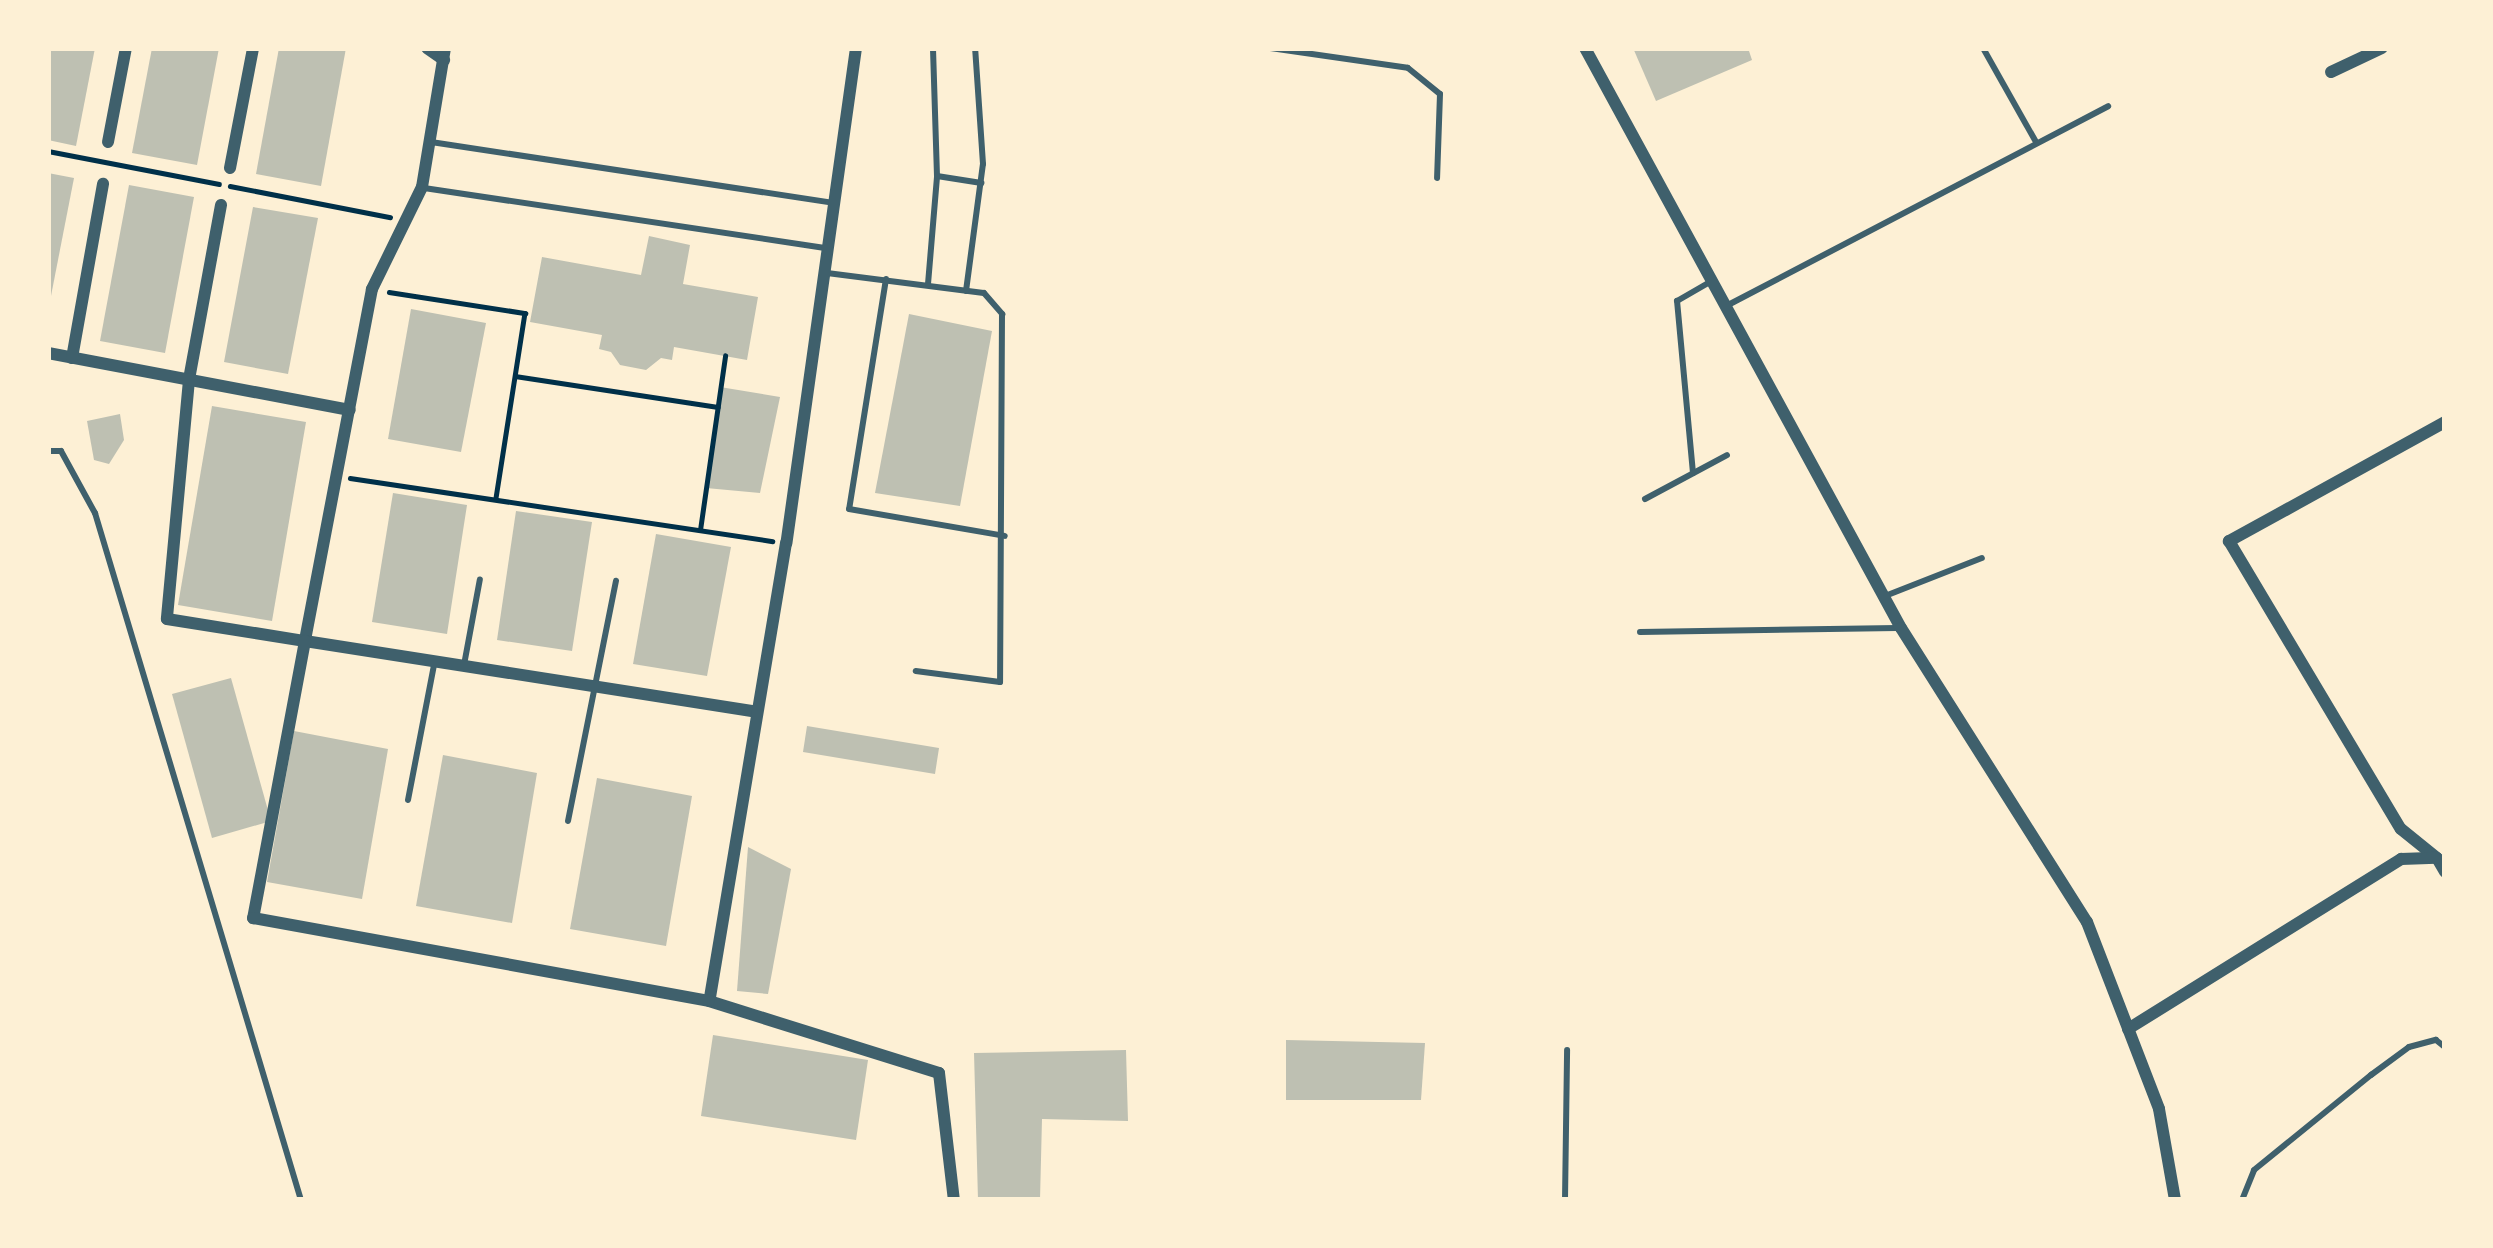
<!DOCTYPE html>
<html>
<head>
<meta charset="utf-8">
<style>
  body { margin:0 }
  #map { position:relative; width:2493px; height:1248px; overflow:hidden; background:#fdf0d5; font-family:"Open Sans",sans-serif }
  div>[style] { position:absolute }
  .building>* { inset:0; background:#bec0b2 }
  .path>* { height:4.5px; margin:-2.25px; padding:0 2.25px; transform-origin:2.25px; border-radius:2.25px; background:#003049 }
  .service>* { height:6px; margin:-3px; padding:0 3px; transform-origin:3px; border-radius:3px; background:#3f606c }
  .minor>* { height:12px; margin:-6px; padding:0 6px; transform-origin:6px; border-radius:6px; background:#3f606c }
  span { translate:-50% -50%; white-space:nowrap; text-align:center; line-height:1.15; -webkit-text-stroke:9px #fdf0d5; paint-order:stroke }
  .frame { position:absolute; inset:0; border:51px solid #fdf0d5; pointer-events:none }
</style>
</head>
<body>
<div id="map">
  <div class="building">
    <div style="clip-path:polygon(48px 48px,95px 48px,76px 146px,48px 140px)"></div>
    <div style="clip-path:polygon(152px 48px,219px 48px,197px 165px,132px 153px)"></div>
    <div style="clip-path:polygon(279px 48px,346px 48px,321px 186px,256px 174px)"></div>
    <div style="clip-path:polygon(1633px 48px,1748px 48px,1752px 60px,1656px 101px)"></div>
    <div style="clip-path:polygon(48px 173px,74px 178px,50px 301px,48px 301px)"></div>
    <div style="clip-path:polygon(129px 185px,194px 197px,165px 353px,100px 341px)"></div>
    <div style="clip-path:polygon(253px 207px,318px 218px,288px 374px,224px 362px)"></div>
    <div style="clip-path:polygon(649px 236px,690px 245px,683px 284px,758px 297px,747px 360px,674px 347px,672px 360px,661px 358px,646px 370px,620px 365px,611px 352px,599px 349px,602px 335px,530px 322px,542px 257px,641px 275px)"></div>
    <div style="clip-path:polygon(411px 309px,486px 323px,461px 452px,388px 439px)"></div>
    <div style="clip-path:polygon(909px 314px,992px 331px,960px 506px,875px 493px)"></div>
    <div style="clip-path:polygon(720px 387px,780px 397px,760px 493px,706px 488px)"></div>
    <div style="clip-path:polygon(212px 406px,306px 422px,272px 621px,178px 605px)"></div>
    <div style="clip-path:polygon(120px 414px,124px 440px,109px 464px,94px 460px,87px 421px)"></div>
    <div style="clip-path:polygon(393px 493px,467px 505px,447px 634px,372px 622px)"></div>
    <div style="clip-path:polygon(516px 511px,592px 522px,572px 651px,497px 640px)"></div>
    <div style="clip-path:polygon(656px 534px,731px 547px,707px 676px,633px 664px)"></div>
    <div style="clip-path:polygon(231px 678px,271px 821px,212px 838px,172px 694px)"></div>
    <div style="clip-path:polygon(807px 726px,939px 748px,935px 774px,803px 752px)"></div>
    <div style="clip-path:polygon(294px 731px,388px 749px,362px 899px,267px 882px)"></div>
    <div style="clip-path:polygon(443px 755px,537px 773px,512px 923px,416px 906px)"></div>
    <div style="clip-path:polygon(597px 778px,692px 796px,666px 946px,570px 929px)"></div>
    <div style="clip-path:polygon(748px 847px,791px 869px,768px 994px,737px 991px)"></div>
    <div style="clip-path:polygon(713px 1035px,868px 1060px,856px 1140px,701px 1116px)"></div>
    <div style="clip-path:polygon(1286px 1040px,1425px 1043px,1421px 1100px,1286px 1100px)"></div>
    <div style="clip-path:polygon(1126px 1050px,1128px 1121px,1042px 1119px,1040px 1200px,978px 1200px,974px 1053px)"></div>
  </div>
  <div class="path">
    <div style="left:48px;top:151px;width:174px;rotate:10.9deg"></div>
    <div style="left:230px;top:186px;width:163px;rotate:11deg"></div>
    <div style="left:389px;top:292px;width:138px;rotate:8.8deg"></div>
    <div style="left:525px;top:313px;width:187px;rotate:98.9deg"></div>
    <div style="left:515px;top:376px;width:205px;rotate:8.7deg"></div>
    <div style="left:350px;top:478px;width:427px;rotate:8.5deg"></div>
    <div style="left:700px;top:530px;width:176px;rotate:-81.8deg"></div>
  </div>
  <div class="service">
    <div style="left:1270px;top:48px;width:139px;rotate:8.2deg"></div>
    <div style="left:1408px;top:68px;width:41px;rotate:39.1deg"></div>
    <div style="left:1440px;top:94px;width:84px;rotate:92deg"></div>
    <div style="left:1983px;top:48px;width:108px;rotate:60.6deg"></div>
    <div style="left:431px;top:142px;width:407px;rotate:8.6deg"></div>
    <div style="left:937px;top:176px;width:45px;rotate:9deg"></div>
    <div style="left:424px;top:188px;width:407px;rotate:8.5deg"></div>
    <div style="left:827px;top:273px;width:158px;rotate:7.3deg"></div>
    <div style="left:984px;top:293px;width:28px;rotate:49deg"></div>
    <div style="left:1002px;top:314px;width:368px;rotate:90.3deg"></div>
    <div style="left:1000px;top:682px;width:85px;rotate:-172.5deg"></div>
    <div style="left:886px;top:279px;width:233px;rotate:99.1deg"></div>
    <div style="left:849px;top:509px;width:158px;rotate:9.8deg"></div>
    <div style="left:928px;top:284px;width:108px;rotate:-85.2deg"></div>
    <div style="left:937px;top:176px;width:128px;rotate:-91.8deg"></div>
    <div style="left:966px;top:291px;width:128px;rotate:-82.4deg"></div>
    <div style="left:983px;top:164px;width:116px;rotate:-93.9deg"></div>
    <div style="left:1728px;top:305px;width:429px;rotate:-27.6deg"></div>
    <div style="left:48px;top:451px;width:13px"></div>
    <div style="left:61px;top:451px;width:71px;rotate:61.3deg"></div>
    <div style="left:95px;top:513px;width:717px;rotate:73.31deg"></div>
    <div style="left:1693px;top:473px;width:173px;rotate:-95.3deg"></div>
    <div style="left:1677px;top:301px;width:39px;rotate:-30deg"></div>
    <div style="left:1645px;top:499px;width:93px;rotate:-28.2deg"></div>
    <div style="left:1885px;top:596px;width:104px;rotate:-21.4deg"></div>
    <div style="left:1640px;top:632px;width:257px;rotate:-0.9deg"></div>
    <div style="left:464px;top:665px;width:87px;rotate:-79.5deg"></div>
    <div style="left:408px;top:800px;width:137px;rotate:-79.1deg"></div>
    <div style="left:568px;top:821px;width:245px;rotate:-78.7deg"></div>
    <div style="left:1565px;top:1200px;width:150px;rotate:-89.2deg"></div>
    <div style="left:2242px;top:1200px;width:32px;rotate:-68deg"></div>
    <div style="left:2254px;top:1170px;width:151px;rotate:-39.1deg"></div>
    <div style="left:2371px;top:1075px;width:47px;rotate:-36.4deg"></div>
    <div style="left:2409px;top:1047px;width:28px;rotate:-15deg"></div>
    <div style="left:2436px;top:1040px;width:11px;rotate:38deg"></div>
  </div>
  <div class="minor">
    <div style="left:427px;top:48px;width:21px;rotate:35deg"></div>
    <div style="left:445px;top:48px;width:141px;rotate:99.4deg"></div>
    <div style="left:422px;top:187px;width:114px;rotate:116.1deg"></div>
    <div style="left:372px;top:289px;width:358px;rotate:100.8deg"></div>
    <div style="left:305px;top:641px;width:457px;rotate:8.9deg"></div>
    <div style="left:856px;top:48px;width:500px;rotate:98deg"></div>
    <div style="left:786px;top:543px;width:464px;rotate:99.5deg"></div>
    <div style="left:709px;top:1001px;width:241px;rotate:17.4deg"></div>
    <div style="left:939px;top:1073px;width:128px;rotate:83.3deg"></div>
    <div style="left:1585px;top:48px;width:660px;rotate:61.42deg"></div>
    <div style="left:1901px;top:628px;width:348px;rotate:57.7deg"></div>
    <div style="left:2087px;top:922px;width:200px;rotate:68.9deg"></div>
    <div style="left:2159px;top:1109px;width:92px;rotate:80deg"></div>
    <div style="left:2331px;top:72px;width:56px;rotate:-25.2deg"></div>
    <div style="left:108px;top:142px;width:96px;rotate:-79.2deg"></div>
    <div style="left:230px;top:168px;width:122px;rotate:-79.1deg"></div>
    <div style="left:221px;top:205px;width:178px;rotate:100.4deg"></div>
    <div style="left:189px;top:380px;width:240px;rotate:95.3deg"></div>
    <div style="left:167px;top:619px;width:140px;rotate:9.1deg"></div>
    <div style="left:305px;top:641px;width:282px;rotate:100.6deg"></div>
    <div style="left:253px;top:918px;width:463px;rotate:10.3deg"></div>
    <div style="left:48px;top:353px;width:307px;rotate:10.7deg"></div>
    <div style="left:72px;top:358px;width:177px;rotate:-79.9deg"></div>
    <div style="left:2445px;top:422px;width:247px;rotate:151.1deg"></div>
    <div style="left:2229px;top:541px;width:335px;rotate:59.2deg"></div>
    <div style="left:2401px;top:829px;width:46px;rotate:38.9deg"></div>
    <div style="left:2437px;top:858px;width:16px;rotate:60deg"></div>
    <div style="left:2128px;top:1029px;width:322px;rotate:-31.9deg"></div>
    <div style="left:2401px;top:859px;width:35px;rotate:-2deg"></div>
  </div>
  <div class="frame"></div>
</div>
</body>
</html>
